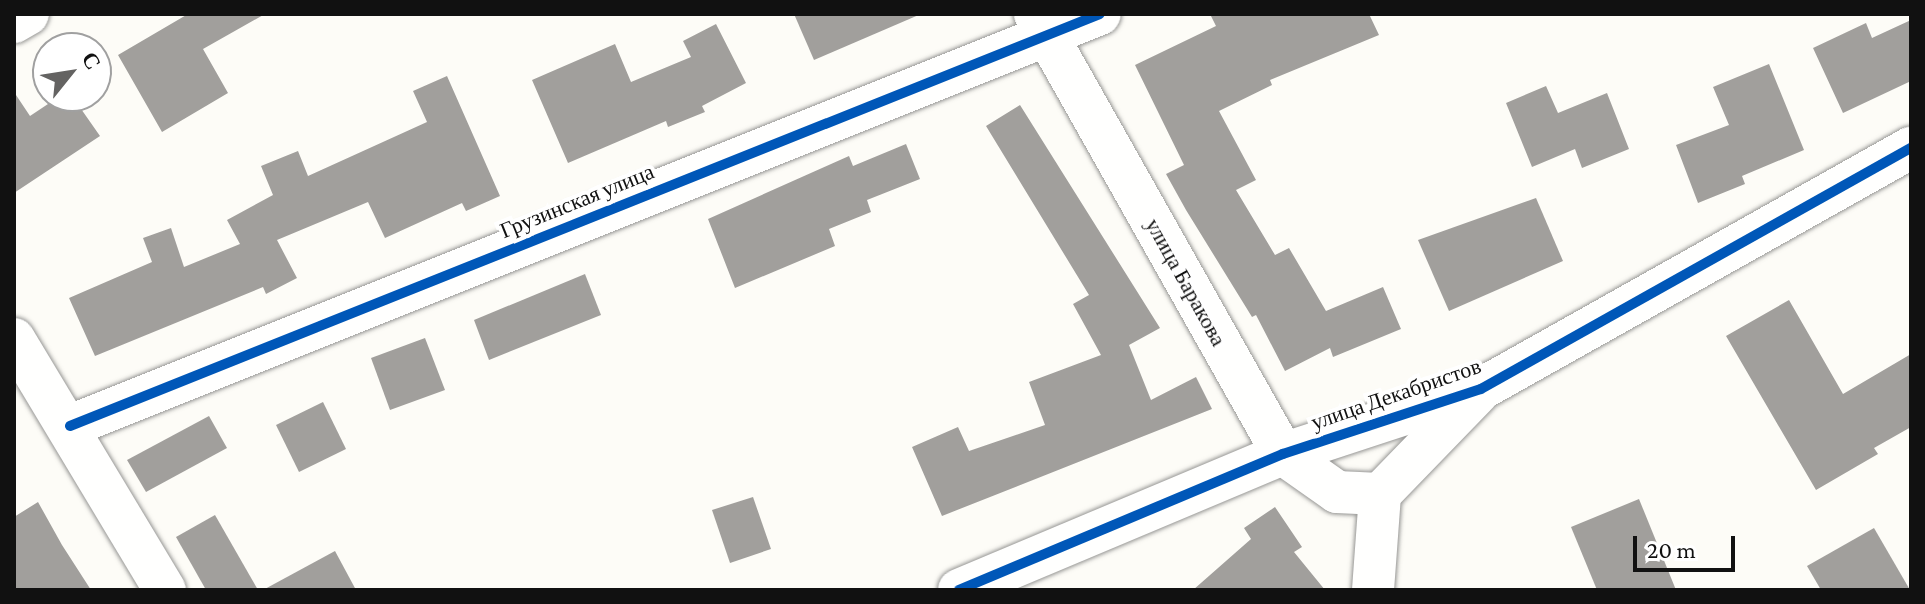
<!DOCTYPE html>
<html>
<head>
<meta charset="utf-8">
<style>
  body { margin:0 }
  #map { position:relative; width:1925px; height:604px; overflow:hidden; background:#fdfcf7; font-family:"Crimson Pro",serif }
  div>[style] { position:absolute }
  .building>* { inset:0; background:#a19f9c }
  .roads { filter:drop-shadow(0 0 2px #979795) drop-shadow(0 0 2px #979795) }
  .minor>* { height:42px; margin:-21px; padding:0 21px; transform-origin:21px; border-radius:21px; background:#fffffe }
  .cycleway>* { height:10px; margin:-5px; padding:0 5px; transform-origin:5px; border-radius:5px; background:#0057b8 }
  span { translate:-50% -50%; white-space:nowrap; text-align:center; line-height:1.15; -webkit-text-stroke:8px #fff; paint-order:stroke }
  .street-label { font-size:22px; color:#111 }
  .frame { position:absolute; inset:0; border:16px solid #111; pointer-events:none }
  .north { position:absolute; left:32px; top:32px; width:80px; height:80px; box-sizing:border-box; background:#fff; border:2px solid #a0a0a0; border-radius:50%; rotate:60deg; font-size:22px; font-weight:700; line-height:32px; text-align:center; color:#111 }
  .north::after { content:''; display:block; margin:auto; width:28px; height:36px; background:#646362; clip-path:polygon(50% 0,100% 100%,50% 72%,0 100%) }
  .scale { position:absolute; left:1633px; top:536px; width:102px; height:36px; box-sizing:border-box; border:4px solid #111; border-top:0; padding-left:10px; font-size:24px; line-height:28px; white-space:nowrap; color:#111; -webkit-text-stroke:6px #fff; paint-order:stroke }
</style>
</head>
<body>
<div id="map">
  <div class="building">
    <div style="clip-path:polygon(188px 14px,265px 14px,203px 49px,228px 93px,162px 132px,118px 55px)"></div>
    <div style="clip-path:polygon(794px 14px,921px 14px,814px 60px)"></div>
    <div style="clip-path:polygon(1210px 14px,1369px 14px,1379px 35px,1270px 80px,1272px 85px,1219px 111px,1256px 180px,1236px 190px,1275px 255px,1289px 248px,1326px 311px,1383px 287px,1401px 329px,1333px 357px,1330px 348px,1285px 371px,1256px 315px,1252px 317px,1186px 210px,1166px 174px,1184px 165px,1135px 65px,1216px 26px)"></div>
    <div style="clip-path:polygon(1911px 20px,1911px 81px,1843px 113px,1813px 48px,1866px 23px,1872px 38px)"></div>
    <div style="clip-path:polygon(716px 24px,746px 83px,702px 106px,705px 112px,668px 127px,666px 121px,568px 163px,532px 80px,615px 44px,631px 82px,691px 57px,683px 41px)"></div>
    <div style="clip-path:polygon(1769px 64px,1804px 150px,1742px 176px,1745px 184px,1698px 203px,1676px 145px,1729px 125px,1713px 87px)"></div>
    <div style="clip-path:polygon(447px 76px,500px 196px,466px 211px,462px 203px,385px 238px,368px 202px,277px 240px,297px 278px,266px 294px,263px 287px,95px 356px,69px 298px,152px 262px,143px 238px,171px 228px,184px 267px,240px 244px,227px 220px,273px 195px,261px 166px,298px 151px,308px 176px,427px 122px,413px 91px)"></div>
    <div style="clip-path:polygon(1546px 86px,1558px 113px,1607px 93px,1629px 149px,1582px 168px,1575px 149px,1532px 167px,1506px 103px)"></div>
    <div style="clip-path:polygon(14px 92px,30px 116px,60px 96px,72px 96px,100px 136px,14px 193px)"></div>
    <div style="clip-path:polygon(1020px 105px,1160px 328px,1129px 345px,1151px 400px,1196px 377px,1212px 409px,942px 516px,912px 447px,958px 427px,969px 451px,1045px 425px,1029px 382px,1101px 355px,1073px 304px,1089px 295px,986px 126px)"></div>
    <div style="clip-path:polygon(906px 144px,920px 179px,867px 200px,871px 212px,829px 229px,835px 246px,735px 288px,708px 219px,849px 156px,853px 166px)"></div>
    <div style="clip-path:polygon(1536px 198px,1563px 261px,1449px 311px,1418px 240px)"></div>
    <div style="clip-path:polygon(585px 274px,601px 315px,489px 360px,474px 320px)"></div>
    <div style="clip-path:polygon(1789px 300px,1843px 394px,1911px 354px,1911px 427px,1874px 448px,1878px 454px,1816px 490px,1726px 336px)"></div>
    <div style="clip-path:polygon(425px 338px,445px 390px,390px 410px,371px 358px)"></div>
    <div style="clip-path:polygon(323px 402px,346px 449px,299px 472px,276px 425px)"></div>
    <div style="clip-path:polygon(209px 416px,227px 448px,146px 492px,127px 460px)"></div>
    <div style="clip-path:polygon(753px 497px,771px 549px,730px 563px,712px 510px)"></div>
    <div style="clip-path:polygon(1639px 499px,1676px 590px,1597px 590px,1571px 527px)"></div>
    <div style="clip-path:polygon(38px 502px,62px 545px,91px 590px,14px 590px,14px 517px)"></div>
    <div style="clip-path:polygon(1275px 507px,1302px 547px,1294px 552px,1325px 590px,1193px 590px,1251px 539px,1244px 528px)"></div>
    <div style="clip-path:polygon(215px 515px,258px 590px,206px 590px,176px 537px)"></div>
    <div style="clip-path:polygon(1874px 528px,1910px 590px,1821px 590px,1807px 566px)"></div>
    <div style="clip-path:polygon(335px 551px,356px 590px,263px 590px)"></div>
  </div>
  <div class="roads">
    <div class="minor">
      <div style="left:1035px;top:14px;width:505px;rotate:60.59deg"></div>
      <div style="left:1283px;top:454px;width:66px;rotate:35.1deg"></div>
      <div style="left:1337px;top:492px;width:43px;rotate:2.7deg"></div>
      <div style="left:14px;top:22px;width:16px;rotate:-30deg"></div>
      <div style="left:14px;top:339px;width:293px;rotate:59deg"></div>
      <div style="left:70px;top:426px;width:1109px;rotate:-21.8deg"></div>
      <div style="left:959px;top:590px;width:351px;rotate:-22.8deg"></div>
      <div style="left:1283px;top:454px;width:208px;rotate:-18.2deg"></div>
      <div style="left:1481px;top:389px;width:493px;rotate:-29.3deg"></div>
      <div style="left:1373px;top:590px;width:96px;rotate:-85.8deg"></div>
      <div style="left:1380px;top:494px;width:141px;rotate:-45.9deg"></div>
    </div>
  </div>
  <div class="cycleway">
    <div style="left:70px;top:426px;width:1109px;rotate:-21.8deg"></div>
    <div style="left:959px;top:590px;width:351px;rotate:-22.8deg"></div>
    <div style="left:1283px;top:454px;width:208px;rotate:-18.2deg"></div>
    <div style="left:1481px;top:389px;width:493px;rotate:-29.3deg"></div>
  </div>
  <div class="street-label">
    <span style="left:577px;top:201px;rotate:-22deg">Грузинская улица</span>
    <span style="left:1186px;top:282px;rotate:61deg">улица Баракова</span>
    <span style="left:1396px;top:394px;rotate:-19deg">улица Декабристов</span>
  </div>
  <div class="frame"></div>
  <div class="north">С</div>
  <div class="scale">20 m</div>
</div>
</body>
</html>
